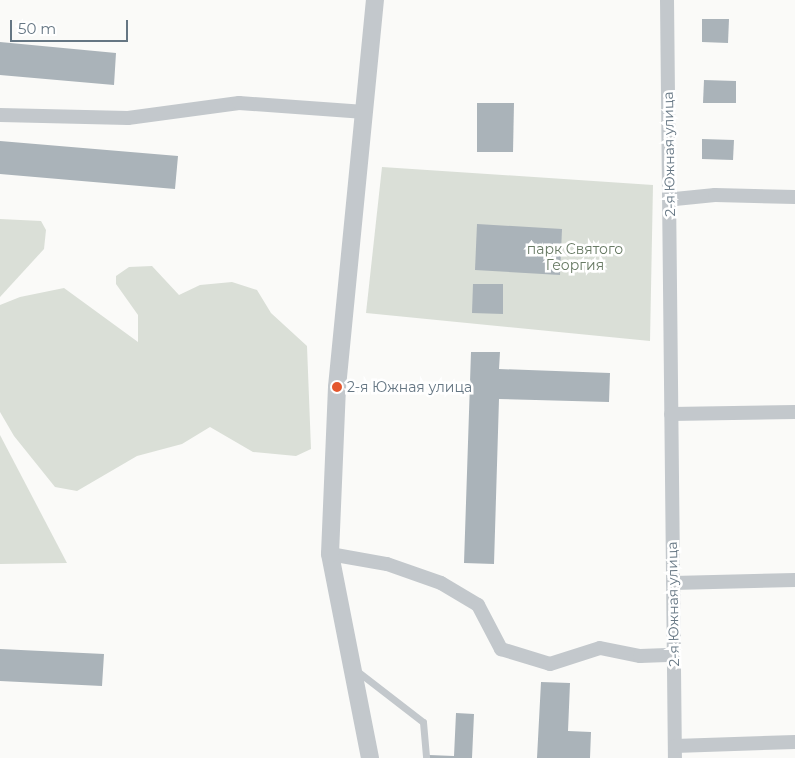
<!DOCTYPE html>
<html>
<head>
<meta charset="utf-8">
<style>
  body { margin:0 }
  #map { position:relative; width:795px; height:758px; overflow:hidden; background:#fafaf8; font-family:Montserrat,sans-serif }
  div>[style] { position:absolute }
  .green>* { inset:0; background:#dadfd7 }
  .building>* { inset:0; background:#aab3b9 }
  .service>* { height:7px; margin:-3.5px; padding:0 3.5px; transform-origin:3.5px; border-radius:3.5px; background:#c3c8cc }
  .minor>* { height:14px; margin:-7px; padding:0 7px; transform-origin:7px; border-radius:7px; background:#c3c8cc }
  .tertiary>* { height:18px; margin:-9px; padding:0 9px; transform-origin:9px; border-radius:9px; background:#c3c8cc }
  .dots>* { width:14px; height:14px; translate:-50% -50%; box-sizing:border-box; border:2px solid #fff; border-radius:50% }
  span { translate:-50% -50%; white-space:nowrap; text-align:center; line-height:1.15; -webkit-text-stroke:5px #fff; paint-order:stroke }
  .street-label { font-size:14px; color:#657683 }
  .park-label { font-size:14px; color:#687a64 }
  .poi-label { font-size:14px; color:#657683 }
  .left { translate:0 -50%; text-align:left }
  .scale { position:absolute; left:10px; top:20px; width:118px; height:22px; box-sizing:border-box; border:2px solid #657683; border-top:0; padding-left:6px; font-size:15px; line-height:18px; white-space:nowrap; color:#657683; -webkit-text-stroke:4px #fff; paint-order:stroke }
</style>
</head>
<body>
<div id="map">
  <div class="green">
    <div style="clip-path:polygon(382px 167px,653px 185px,650px 341px,366px 313px)"></div>
    <div style="clip-path:polygon(0 219px,41px 221px,46px 230px,44px 249px,0 297px)"></div>
    <div style="clip-path:polygon(152px 266px,179px 295px,200px 285px,232px 282px,257px 290px,271px 313px,307px 346px,311px 449px,296px 456px,253px 452px,210px 427px,182px 444px,137px 456px,77px 491px,55px 487px,14px 436px,0 412px,0 305px,20px 297px,64px 288px,138px 342px,138px 315px,116px 284px,116px 276px,129px 267px)"></div>
    <div style="clip-path:polygon(0 435px,67px 563px,0 564px)"></div>
  </div>
  <div class="building">
    <div style="clip-path:polygon(702px 19px,729px 19px,728px 43px,702px 42px)"></div>
    <div style="clip-path:polygon(0 42px,116px 53px,114px 85px,0 75px)"></div>
    <div style="clip-path:polygon(704px 80px,736px 81px,736px 103px,703px 103px)"></div>
    <div style="clip-path:polygon(477px 103px,514px 103px,513px 152px,477px 152px)"></div>
    <div style="clip-path:polygon(702px 139px,734px 140px,733px 160px,702px 159px)"></div>
    <div style="clip-path:polygon(0 141px,178px 156px,175px 189px,0 174px)"></div>
    <div style="clip-path:polygon(477px 224px,562px 229px,560px 275px,475px 270px)"></div>
    <div style="clip-path:polygon(473px 284px,503px 284px,503px 314px,472px 313px)"></div>
    <div style="clip-path:polygon(471px 352px,500px 352px,499px 369px,610px 373px,609px 402px,499px 399px,494px 564px,464px 563px)"></div>
    <div style="clip-path:polygon(0 649px,104px 654px,102px 686px,0 681px)"></div>
    <div style="clip-path:polygon(541px 682px,570px 683px,568px 731px,591px 732px,590px 758px,537px 758px)"></div>
    <div style="clip-path:polygon(456px 713px,474px 714px,472px 758px,429px 758px,429px 755px,454px 756px)"></div>
  </div>
  <div class="service">
    <div style="left:357px;top:671px;width:83px;rotate:37.7deg"></div>
    <div style="left:423px;top:722px;width:36px;rotate:85deg"></div>
  </div>
  <div class="minor">
    <div style="left:667px;top:0;width:758px;rotate:89.4deg"></div>
    <div style="left:0;top:115px;width:128px;rotate:1.3deg"></div>
    <div style="left:128px;top:118px;width:112px;rotate:-7.7deg"></div>
    <div style="left:239px;top:103px;width:126px;rotate:4.1deg"></div>
    <div style="left:670px;top:196px;width:6px;rotate:31deg"></div>
    <div style="left:675px;top:199px;width:40px;rotate:-5.7deg"></div>
    <div style="left:715px;top:195px;width:80px;rotate:1.4deg"></div>
    <div style="left:671px;top:414px;width:124px;rotate:-0.9deg"></div>
    <div style="left:330px;top:554px;width:58px;rotate:10deg"></div>
    <div style="left:387px;top:564px;width:57px;rotate:19.4deg"></div>
    <div style="left:441px;top:583px;width:43px;rotate:30.7deg"></div>
    <div style="left:478px;top:605px;width:50px;rotate:62.4deg"></div>
    <div style="left:501px;top:649px;width:51px;rotate:17deg"></div>
    <div style="left:550px;top:664px;width:52px;rotate:-17.7deg"></div>
    <div style="left:600px;top:648px;width:41px;rotate:11.3deg"></div>
    <div style="left:640px;top:656px;width:34px;rotate:-2deg"></div>
    <div style="left:673px;top:583px;width:122px;rotate:-1.4deg"></div>
    <div style="left:675px;top:746px;width:120px;rotate:-1.9deg"></div>
  </div>
  <div class="tertiary">
    <div style="left:370px;top:758px;width:208px;rotate:-101.1deg"></div>
    <div style="left:330px;top:554px;width:167px;rotate:-87.6deg"></div>
    <div style="left:337px;top:387px;width:389px;rotate:-84.4deg"></div>
  </div>
  <div class="dots">
    <div style="left:337px;top:387px;background:#e4572e"></div>
  </div>
  <div class="street-label">
    <span style="left:669px;top:154px;rotate:-91deg">2-я Южная улица</span>
    <span style="left:673px;top:604px;rotate:-91deg">2-я Южная улица</span>
  </div>
  <div class="park-label">
    <span style="left:575px;top:257px">парк Святого<br>Георгия</span>
  </div>
  <div class="poi-label">
    <span class="left" style="left:347px;top:387px">2-я Южная улица</span>
  </div>
  <div class="scale">50 m</div>
</div>
</body>
</html>
